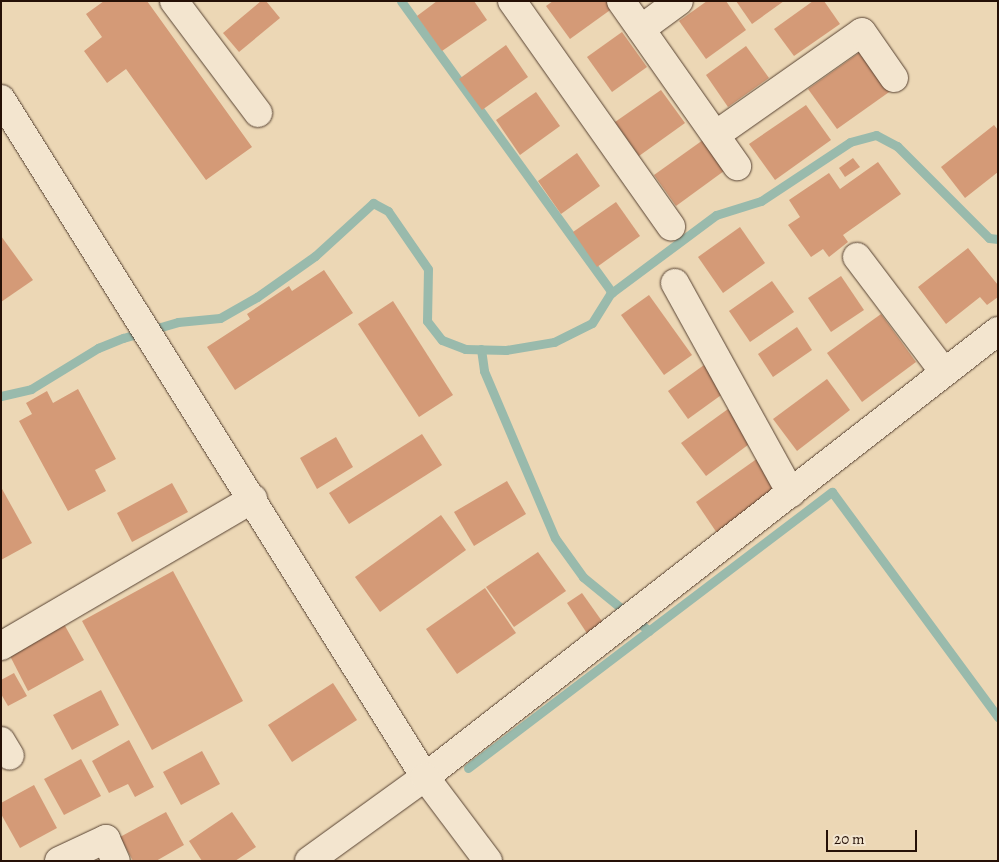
<!DOCTYPE html>
<html>
<head>
<meta charset="utf-8">
<style>
  body { margin:0 }
  #map { position:relative; width:999px; height:862px; overflow:hidden; background:#ecd7b5; font-family:Alegreya,serif }
  div>[style] { position:absolute }
  .stream>* { height:9px; margin:-4.5px; padding:0 4.5px; transform-origin:4.5px; border-radius:4.5px; background:#99baac }
  .building>* { inset:0; background:#d49a77 }
  .roads { filter:drop-shadow(0 0 1px #574232) drop-shadow(0 0 1px #574232) }
  .minor>* { height:28px; margin:-14px; padding:0 14px; transform-origin:14px; border-radius:14px; background:#f3e5cf }
  .tertiary>* { height:28px; margin:-14px; padding:0 14px; transform-origin:14px; border-radius:14px; background:#f3e5cf }
  span { translate:-50% -50%; white-space:nowrap; text-align:center; line-height:1.15; -webkit-text-stroke:5px #f3e5cf; paint-order:stroke }
  .frame { position:absolute; inset:0; border:2px solid #251006; pointer-events:none }
  .scale { position:absolute; left:826px; top:830px; width:91px; height:22px; box-sizing:border-box; border:2px solid #251006; border-top:0; padding-left:6px; font-size:15px; line-height:18px; white-space:nowrap; color:#251006; -webkit-text-stroke:4px #f3e5cf; paint-order:stroke }
</style>
</head>
<body>
<div id="map">
  <div class="stream">
    <div style="left:401px;top:1px;width:360px;rotate:54.1deg"></div>
    <div style="left:481px;top:349px;width:22px;rotate:82deg"></div>
    <div style="left:484px;top:371px;width:181px;rotate:67deg"></div>
    <div style="left:555px;top:538px;width:48px;rotate:54.3deg"></div>
    <div style="left:583px;top:577px;width:85px;rotate:39.3deg"></div>
    <div style="left:1px;top:396px;width:31px;rotate:-13deg"></div>
    <div style="left:31px;top:389px;width:79px;rotate:-31.5deg"></div>
    <div style="left:98px;top:348px;width:27px;rotate:-22deg"></div>
    <div style="left:123px;top:338px;width:57px;rotate:-16.2deg"></div>
    <div style="left:178px;top:322px;width:42px;rotate:-5.4deg"></div>
    <div style="left:220px;top:318px;width:43px;rotate:-29.6deg"></div>
    <div style="left:257px;top:297px;width:71px;rotate:-35.3deg"></div>
    <div style="left:315px;top:256px;width:79px;rotate:-42.4deg"></div>
    <div style="left:373px;top:203px;width:17px;rotate:28deg"></div>
    <div style="left:388px;top:211px;width:70px;rotate:55.4deg"></div>
    <div style="left:428px;top:269px;width:52px;rotate:91.1deg"></div>
    <div style="left:427px;top:321px;width:24px;rotate:52deg"></div>
    <div style="left:442px;top:340px;width:25px;rotate:21deg"></div>
    <div style="left:465px;top:349px;width:41px;rotate:1.4deg"></div>
    <div style="left:506px;top:350px;width:49px;rotate:-9.5deg"></div>
    <div style="left:554px;top:342px;width:42px;rotate:-26.6deg"></div>
    <div style="left:592px;top:323px;width:34px;rotate:-58deg"></div>
    <div style="left:610px;top:294px;width:132px;rotate:-36.7deg"></div>
    <div style="left:716px;top:215px;width:47px;rotate:-17.3deg"></div>
    <div style="left:761px;top:201px;width:107px;rotate:-33.5deg"></div>
    <div style="left:850px;top:142px;width:27px;rotate:-15deg"></div>
    <div style="left:876px;top:135px;width:24px;rotate:28deg"></div>
    <div style="left:897px;top:146px;width:130px;rotate:45deg"></div>
    <div style="left:989px;top:238px;width:9px;rotate:6deg"></div>
    <div style="left:468px;top:768px;width:457px;rotate:-37.2deg"></div>
    <div style="left:832px;top:492px;width:280px;rotate:53.6deg"></div>
  </div>
  <div class="building">
    <div style="clip-path:polygon(104px 1px,147px 1px,252px 147px,206px 180px,126px 69px,107px 83px,84px 51px,102px 37px,86px 14px)"></div>
    <div style="clip-path:polygon(261px 1px,266px 1px,280px 18px,239px 52px,223px 33px)"></div>
    <div style="clip-path:polygon(437px 1px,474px 1px,487px 20px,442px 51px,417px 16px)"></div>
    <div style="clip-path:polygon(553px 1px,608px 1px,613px 8px,570px 39px,546px 6px)"></div>
    <div style="clip-path:polygon(707px 1px,726px 1px,746px 30px,706px 59px,679px 21px)"></div>
    <div style="clip-path:polygon(736px 1px,784px 1px,752px 24px)"></div>
    <div style="clip-path:polygon(813px 1px,824px 1px,840px 24px,794px 56px,774px 29px)"></div>
    <div style="clip-path:polygon(622px 32px,647px 67px,612px 92px,587px 57px)"></div>
    <div style="clip-path:polygon(506px 45px,528px 77px,482px 110px,459px 79px)"></div>
    <div style="clip-path:polygon(746px 46px,769px 78px,728px 107px,706px 75px)"></div>
    <div style="clip-path:polygon(863px 50px,892px 90px,837px 129px,808px 89px)"></div>
    <div style="clip-path:polygon(661px 90px,685px 123px,639px 156px,615px 122px)"></div>
    <div style="clip-path:polygon(536px 92px,560px 126px,520px 155px,496px 120px)"></div>
    <div style="clip-path:polygon(806px 105px,831px 140px,775px 180px,749px 144px)"></div>
    <div style="clip-path:polygon(994px 125px,998px 130px,998px 172px,965px 198px,941px 167px)"></div>
    <div style="clip-path:polygon(703px 140px,724px 171px,676px 206px,654px 175px)"></div>
    <div style="clip-path:polygon(577px 153px,600px 186px,561px 214px,538px 181px)"></div>
    <div style="clip-path:polygon(853px 158px,860px 167px,845px 177px,839px 168px)"></div>
    <div style="clip-path:polygon(878px 162px,901px 194px,843px 235px,848px 242px,829px 257px,823px 249px,811px 257px,788px 225px,800px 217px,789px 200px,829px 173px,840px 189px)"></div>
    <div style="clip-path:polygon(616px 202px,640px 236px,597px 267px,573px 232px)"></div>
    <div style="clip-path:polygon(740px 227px,765px 263px,723px 293px,698px 257px)"></div>
    <div style="clip-path:polygon(1px 236px,33px 280px,1px 302px)"></div>
    <div style="clip-path:polygon(968px 248px,998px 285px,998px 297px,987px 305px,980px 297px,946px 324px,918px 287px)"></div>
    <div style="clip-path:polygon(324px 270px,353px 313px,235px 390px,207px 347px,250px 319px,247px 314px,289px 286px,292px 291px)"></div>
    <div style="clip-path:polygon(841px 276px,864px 310px,831px 332px,808px 298px)"></div>
    <div style="clip-path:polygon(772px 281px,794px 312px,750px 342px,729px 311px)"></div>
    <div style="clip-path:polygon(649px 295px,692px 355px,664px 375px,621px 315px)"></div>
    <div style="clip-path:polygon(393px 301px,453px 395px,419px 417px,358px 324px)"></div>
    <div style="clip-path:polygon(881px 314px,916px 362px,862px 402px,827px 353px)"></div>
    <div style="clip-path:polygon(797px 327px,812px 350px,773px 377px,758px 354px)"></div>
    <div style="clip-path:polygon(704px 365px,724px 393px,688px 419px,668px 391px)"></div>
    <div style="clip-path:polygon(827px 379px,850px 410px,797px 451px,773px 419px)"></div>
    <div style="clip-path:polygon(78px 389px,116px 459px,95px 470px,106px 491px,68px 511px,19px 421px,32px 414px,26px 403px,47px 391px,53px 403px)"></div>
    <div style="clip-path:polygon(728px 409px,752px 442px,706px 476px,681px 443px)"></div>
    <div style="clip-path:polygon(422px 434px,442px 465px,349px 524px,329px 493px)"></div>
    <div style="clip-path:polygon(336px 437px,353px 467px,317px 489px,300px 458px)"></div>
    <div style="clip-path:polygon(758px 458px,782px 492px,719px 536px,696px 502px)"></div>
    <div style="clip-path:polygon(507px 481px,526px 514px,474px 546px,454px 512px)"></div>
    <div style="clip-path:polygon(172px 483px,188px 512px,132px 542px,117px 513px)"></div>
    <div style="clip-path:polygon(1px 487px,32px 543px,1px 560px)"></div>
    <div style="clip-path:polygon(441px 515px,466px 550px,380px 612px,355px 577px)"></div>
    <div style="clip-path:polygon(538px 552px,566px 591px,514px 627px,486px 587px)"></div>
    <div style="clip-path:polygon(173px 571px,243px 701px,152px 750px,82px 621px)"></div>
    <div style="clip-path:polygon(485px 588px,516px 633px,457px 674px,426px 629px)"></div>
    <div style="clip-path:polygon(582px 593px,604px 624px,588px 635px,567px 603px)"></div>
    <div style="clip-path:polygon(64px 624px,84px 660px,28px 691px,9px 654px)"></div>
    <div style="clip-path:polygon(14px 673px,27px 696px,8px 706px,1px 694px,1px 680px)"></div>
    <div style="clip-path:polygon(333px 683px,357px 720px,292px 762px,268px 725px)"></div>
    <div style="clip-path:polygon(101px 690px,119px 725px,72px 750px,53px 715px)"></div>
    <div style="clip-path:polygon(129px 740px,154px 787px,135px 797px,128px 784px,109px 793px,92px 761px)"></div>
    <div style="clip-path:polygon(202px 751px,220px 784px,181px 805px,163px 772px)"></div>
    <div style="clip-path:polygon(81px 759px,101px 796px,64px 815px,44px 779px)"></div>
    <div style="clip-path:polygon(34px 785px,57px 828px,20px 848px,1px 814px,1px 803px)"></div>
    <div style="clip-path:polygon(166px 812px,184px 845px,156px 861px,133px 861px,120px 837px)"></div>
    <div style="clip-path:polygon(232px 812px,256px 847px,235px 861px,202px 861px,189px 841px)"></div>
  </div>
  <div class="roads">
    <div class="minor">
      <div style="left:174px;top:1px;width:140px;rotate:53.1deg"></div>
      <div style="left:512px;top:1px;width:276px;rotate:54.8deg"></div>
      <div style="left:621px;top:1px;width:202px;rotate:54.9deg"></div>
      <div style="left:641px;top:29px;width:47px;rotate:-36.4deg"></div>
      <div style="left:717px;top:134px;width:177px;rotate:-35.1deg"></div>
      <div style="left:862px;top:32px;width:56px;rotate:55.2deg"></div>
      <div style="left:857px;top:257px;width:144px;rotate:52.9deg"></div>
      <div style="left:675px;top:283px;width:240px;rotate:61.1deg"></div>
      <div style="left:1px;top:646px;width:292px;rotate:-30.3deg"></div>
      <div style="left:1px;top:741px;width:17px;rotate:59deg"></div>
      <div style="left:59px;top:861px;width:52px;rotate:-25.1deg"></div>
      <div style="left:106px;top:839px;width:24px;rotate:66deg"></div>
      <div style="left:309px;top:861px;width:143px;rotate:-35.9deg"></div>
      <div style="left:425px;top:777px;width:726px;rotate:-37.9deg"></div>
    </div>
    <div class="tertiary">
      <div style="left:1px;top:99px;width:800px;rotate:57.98deg"></div>
      <div style="left:425px;top:777px;width:105px;rotate:53.1deg"></div>
    </div>
  </div>
  <div class="frame"></div>
  <div class="scale">20 m</div>
</div>
</body>
</html>
